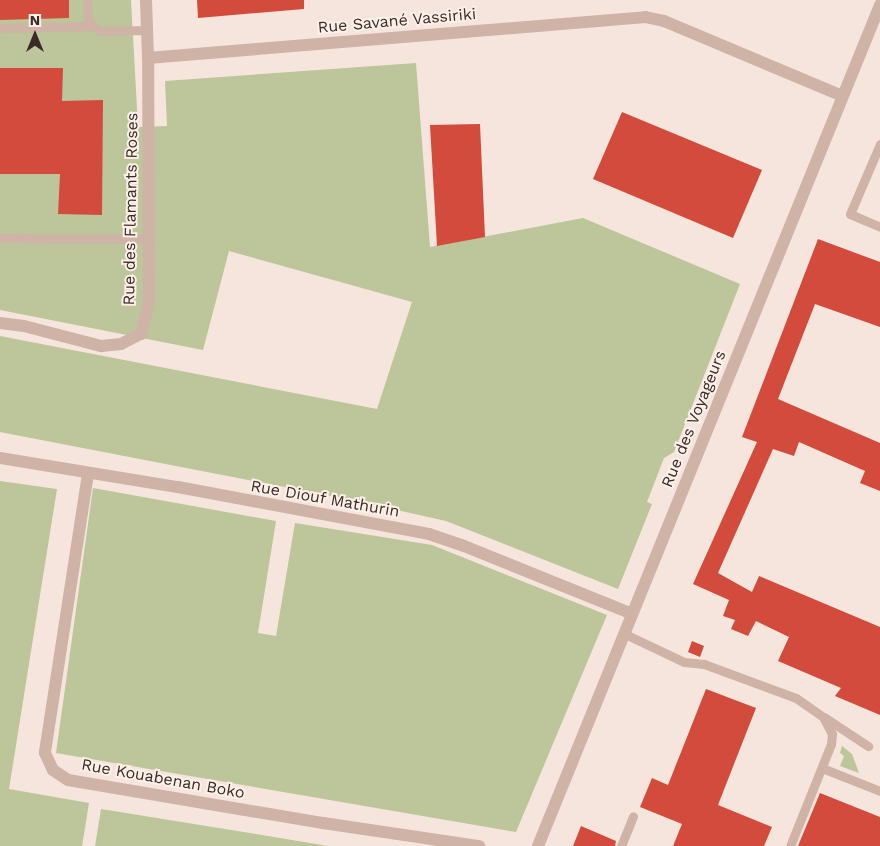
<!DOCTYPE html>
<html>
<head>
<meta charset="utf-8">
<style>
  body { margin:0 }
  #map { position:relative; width:880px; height:846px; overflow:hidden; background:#f5e5dc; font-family:"Work Sans",sans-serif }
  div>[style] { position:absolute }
  .green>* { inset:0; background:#bdc59a }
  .building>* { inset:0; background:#d24b3c }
  .service>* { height:9px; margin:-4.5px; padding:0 4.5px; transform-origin:4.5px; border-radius:4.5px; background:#ceb3a6 }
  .minor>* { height:12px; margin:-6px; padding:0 6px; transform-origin:6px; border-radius:6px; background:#ceb3a6 }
  .tertiary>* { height:12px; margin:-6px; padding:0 6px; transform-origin:6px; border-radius:6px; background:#ceb3a6 }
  span { translate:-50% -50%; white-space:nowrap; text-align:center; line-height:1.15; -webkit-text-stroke:4px #fcf0e9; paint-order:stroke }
  .street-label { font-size:16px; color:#3a2b28 }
  .north { position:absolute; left:10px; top:10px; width:50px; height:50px; -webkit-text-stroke:4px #fcf0e9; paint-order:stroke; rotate:0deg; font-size:14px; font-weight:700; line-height:20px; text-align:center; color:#3a2b28 }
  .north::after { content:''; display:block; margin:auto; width:18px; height:22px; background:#3a2b28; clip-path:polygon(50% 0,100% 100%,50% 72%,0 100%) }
</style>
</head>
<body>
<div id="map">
  <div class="green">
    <div style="clip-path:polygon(0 0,131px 0,138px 127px,167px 126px,165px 81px,416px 63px,430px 247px,583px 218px,740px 284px,674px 452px,664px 458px,647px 502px,652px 504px,618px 589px,446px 521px,352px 500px,0 432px,0 336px,377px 409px,412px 302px,229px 251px,203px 350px,0 310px)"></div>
    <div style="clip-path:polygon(0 481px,57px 489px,9px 789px,89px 803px,82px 846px,0 846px)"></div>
    <div style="clip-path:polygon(93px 488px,276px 521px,258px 633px,276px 636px,295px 523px,432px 545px,607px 615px,516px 832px,56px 753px)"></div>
    <div style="clip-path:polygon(842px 746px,852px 754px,859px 773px,840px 766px,844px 756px,840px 753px)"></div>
    <div style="clip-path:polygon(101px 809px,274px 837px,328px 846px,95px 846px)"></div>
  </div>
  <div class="building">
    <div style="clip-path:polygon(0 0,69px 0,69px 18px,0 20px)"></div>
    <div style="clip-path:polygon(197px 0,304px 0,304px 9px,198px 18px)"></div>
    <div style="clip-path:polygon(0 68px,63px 68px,62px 101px,103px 100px,102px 215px,58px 214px,60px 174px,0 174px)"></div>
    <div style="clip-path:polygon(622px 112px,762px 170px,733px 238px,593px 179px)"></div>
    <div style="clip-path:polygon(480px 124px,485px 237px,437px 246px,430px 125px)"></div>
    <div style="clip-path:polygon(818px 239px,880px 262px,880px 327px,815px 304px,778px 399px,880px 443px,880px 491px,860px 483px,865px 471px,799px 442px,794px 456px,773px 449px,718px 573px,752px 592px,759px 576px,880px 627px,880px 715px,835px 696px,841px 688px,778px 661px,789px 637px,756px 621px,748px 636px,731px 629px,735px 620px,723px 616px,729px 600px,693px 584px,757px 442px,742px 437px)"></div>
    <div style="clip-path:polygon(692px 641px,704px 646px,700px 657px,688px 652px)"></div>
    <div style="clip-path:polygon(706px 689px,756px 708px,718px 805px,772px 827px,764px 846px,673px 846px,682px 824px,640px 807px,652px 778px,668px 785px)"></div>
    <div style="clip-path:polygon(820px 793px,880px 817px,880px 846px,798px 846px)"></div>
    <div style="clip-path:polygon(581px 826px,616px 841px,615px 846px,573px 846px)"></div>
  </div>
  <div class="service">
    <div style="left:87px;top:0;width:18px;rotate:87deg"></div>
    <div style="left:88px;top:18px;width:9px;rotate:63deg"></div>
    <div style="left:92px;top:26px;width:10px;rotate:29deg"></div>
    <div style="left:101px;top:31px;width:46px;rotate:-1.2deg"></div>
    <div style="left:0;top:28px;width:92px;rotate:-1.2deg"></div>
    <div style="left:880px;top:144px;width:76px;rotate:113.2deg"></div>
    <div style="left:850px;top:214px;width:33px;rotate:23deg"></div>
    <div style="left:0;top:238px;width:150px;rotate:0.4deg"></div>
    <div style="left:625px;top:634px;width:65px;rotate:25.4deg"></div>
    <div style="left:684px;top:662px;width:20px;rotate:6deg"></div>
    <div style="left:704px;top:664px;width:98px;rotate:20.3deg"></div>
    <div style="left:796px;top:698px;width:33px;rotate:35deg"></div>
    <div style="left:823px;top:717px;width:19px;rotate:62deg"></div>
    <div style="left:832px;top:734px;width:10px;rotate:96deg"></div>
    <div style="left:831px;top:744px;width:110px;rotate:111.9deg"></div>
    <div style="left:824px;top:717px;width:53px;rotate:33.4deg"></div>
    <div style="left:822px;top:768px;width:62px;rotate:21.6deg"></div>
    <div style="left:621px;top:846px;width:32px;rotate:-68deg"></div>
  </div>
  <div class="minor">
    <div style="left:146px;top:0;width:58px;rotate:88deg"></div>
    <div style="left:148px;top:58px;width:499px;rotate:-4.7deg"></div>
    <div style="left:645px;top:17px;width:19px;rotate:12deg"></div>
    <div style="left:664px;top:21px;width:193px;rotate:22.8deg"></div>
    <div style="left:0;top:323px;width:24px;rotate:7deg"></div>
    <div style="left:24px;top:326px;width:80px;rotate:14.6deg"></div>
    <div style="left:101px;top:346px;width:20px;rotate:-6deg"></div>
    <div style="left:121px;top:344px;width:22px;rotate:-27deg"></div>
    <div style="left:141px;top:334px;width:32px;rotate:-76deg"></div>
    <div style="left:149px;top:303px;width:245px;rotate:-90.2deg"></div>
    <div style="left:0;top:458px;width:180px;rotate:9.3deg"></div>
    <div style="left:178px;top:487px;width:255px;rotate:10.6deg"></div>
    <div style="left:429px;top:534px;width:37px;rotate:19deg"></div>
    <div style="left:464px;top:546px;width:181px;rotate:22deg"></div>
    <div style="left:88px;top:474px;width:282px;rotate:98.8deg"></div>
    <div style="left:45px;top:753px;width:19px;rotate:65deg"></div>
    <div style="left:53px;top:770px;width:18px;rotate:34deg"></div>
    <div style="left:68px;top:780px;width:259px;rotate:9.6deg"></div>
    <div style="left:323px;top:823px;width:158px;rotate:8.4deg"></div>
  </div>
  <div class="tertiary">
    <div style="left:538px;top:846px;width:908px;rotate:-67.87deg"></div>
  </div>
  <div class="street-label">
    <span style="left:397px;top:21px;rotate:-5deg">Rue Savané Vassiriki</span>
    <span style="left:131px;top:209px;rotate:-89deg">Rue des Flamants Roses</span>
    <span style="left:694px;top:419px;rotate:-68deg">Rue des Voyageurs</span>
    <span style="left:325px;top:499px;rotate:10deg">Rue Diouf Mathurin</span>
    <span style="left:163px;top:779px;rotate:10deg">Rue Kouabenan Boko</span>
  </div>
  <div class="north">N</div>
</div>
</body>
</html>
